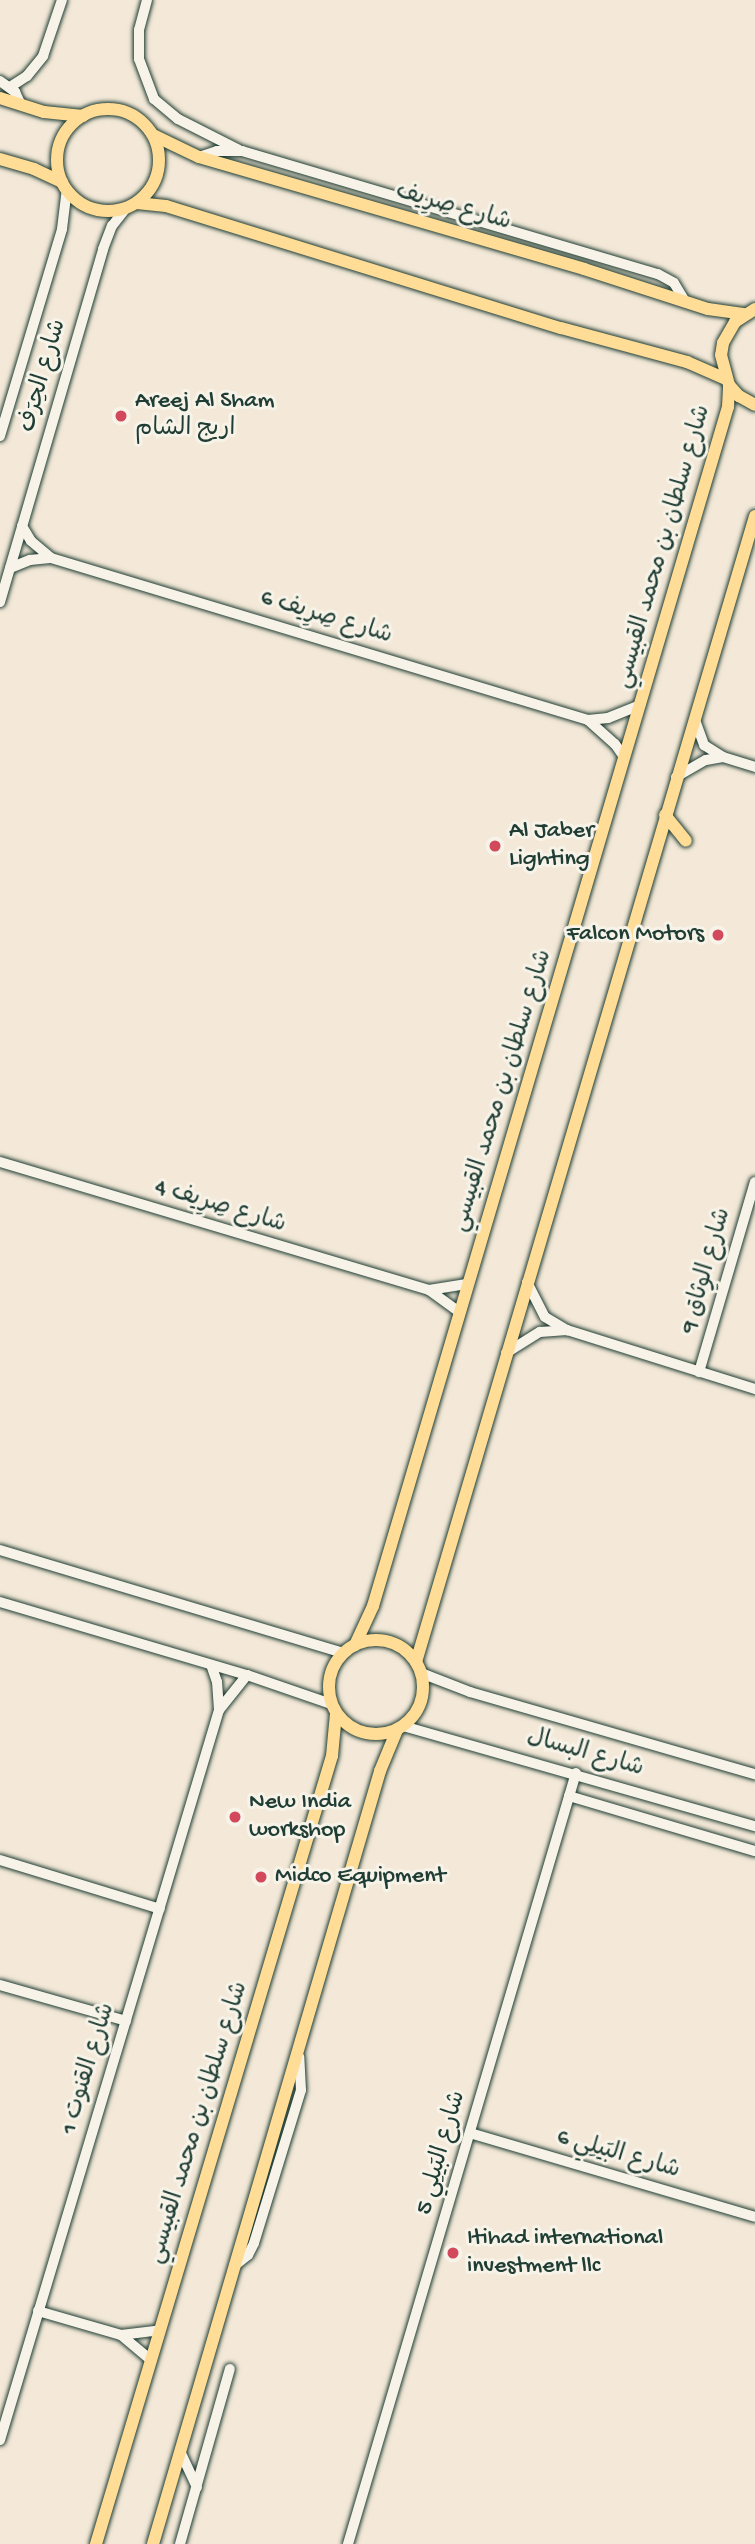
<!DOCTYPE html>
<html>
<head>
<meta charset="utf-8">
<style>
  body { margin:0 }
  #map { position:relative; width:755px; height:2544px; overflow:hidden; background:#f4e9d8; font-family:"Gochi Hand","Playpen Sans Arabic",sans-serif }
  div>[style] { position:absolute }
  .roads { filter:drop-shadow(0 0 2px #1f3d34) drop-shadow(0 0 2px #1f3d34) }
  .minor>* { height:10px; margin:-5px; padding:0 5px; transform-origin:5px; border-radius:5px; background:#f7f3e8 }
  .major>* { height:12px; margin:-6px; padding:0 6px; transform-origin:6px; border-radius:6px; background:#ffdd96 }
  .major>.ring { margin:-6px; padding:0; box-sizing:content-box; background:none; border:12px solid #ffdd96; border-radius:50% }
  .dots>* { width:19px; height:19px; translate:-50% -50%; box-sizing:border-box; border:4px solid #f7f3e8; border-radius:50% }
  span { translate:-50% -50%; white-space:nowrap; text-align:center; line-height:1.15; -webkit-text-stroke:6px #f7f3e8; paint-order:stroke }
  .street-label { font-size:24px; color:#1f3d34 }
  .poi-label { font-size:24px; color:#1f3d34 }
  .left { translate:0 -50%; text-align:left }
  .right { translate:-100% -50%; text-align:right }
</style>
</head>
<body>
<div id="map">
  <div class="roads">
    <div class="minor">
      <div style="left:147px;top:0;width:31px;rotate:105deg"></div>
      <div style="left:139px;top:30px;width:29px;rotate:90deg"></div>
      <div style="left:139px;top:59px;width:43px;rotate:69.4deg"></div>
      <div style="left:154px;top:99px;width:31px;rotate:40deg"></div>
      <div style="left:178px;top:119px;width:68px;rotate:26.9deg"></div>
      <div style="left:0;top:81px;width:19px;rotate:36deg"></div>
      <div style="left:15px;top:92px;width:14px;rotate:65deg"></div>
      <div style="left:10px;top:87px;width:20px;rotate:-33deg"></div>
      <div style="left:27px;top:76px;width:26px;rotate:-51deg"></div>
      <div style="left:43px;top:56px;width:59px;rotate:-71.3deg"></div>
      <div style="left:199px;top:157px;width:19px;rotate:-18deg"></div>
      <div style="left:217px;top:151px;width:25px"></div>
      <div style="left:242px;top:151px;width:434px;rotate:16.5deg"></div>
      <div style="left:658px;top:274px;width:18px;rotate:29deg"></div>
      <div style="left:674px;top:283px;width:21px;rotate:59deg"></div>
      <div style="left:0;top:436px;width:216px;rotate:-73.3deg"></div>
      <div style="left:62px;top:229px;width:39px;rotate:-83deg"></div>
      <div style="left:22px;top:526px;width:17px;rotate:59deg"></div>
      <div style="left:31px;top:541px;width:26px;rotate:40deg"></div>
      <div style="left:51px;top:558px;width:561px;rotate:16.79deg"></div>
      <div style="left:588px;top:720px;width:36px;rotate:42deg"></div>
      <div style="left:615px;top:744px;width:16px;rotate:55deg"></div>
      <div style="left:10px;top:568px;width:22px;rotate:-22deg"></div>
      <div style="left:30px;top:560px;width:20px;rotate:-6deg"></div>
      <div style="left:0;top:602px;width:368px;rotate:-73.7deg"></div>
      <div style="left:103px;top:249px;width:25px;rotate:-69deg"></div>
      <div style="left:112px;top:226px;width:23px;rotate:-52deg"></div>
      <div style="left:588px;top:720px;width:20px;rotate:-6deg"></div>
      <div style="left:608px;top:718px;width:35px;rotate:-22deg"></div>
      <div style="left:695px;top:720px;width:27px;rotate:70deg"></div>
      <div style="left:704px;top:745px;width:22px;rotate:32deg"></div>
      <div style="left:723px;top:757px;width:34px;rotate:17deg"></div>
      <div style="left:676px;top:777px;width:34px;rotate:-30deg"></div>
      <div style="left:706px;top:760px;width:17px;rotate:-10deg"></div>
      <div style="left:0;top:1162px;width:448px;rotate:16.6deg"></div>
      <div style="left:429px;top:1290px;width:37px;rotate:36deg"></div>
      <div style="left:527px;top:1282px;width:39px;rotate:63deg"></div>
      <div style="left:545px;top:1317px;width:26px;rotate:31deg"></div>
      <div style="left:567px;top:1330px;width:197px;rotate:17.4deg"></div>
      <div style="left:429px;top:1290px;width:38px;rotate:-9deg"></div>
      <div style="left:506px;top:1353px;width:40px;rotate:-32deg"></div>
      <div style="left:540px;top:1332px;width:27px;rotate:-4deg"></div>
      <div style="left:699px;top:1372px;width:198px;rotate:-73.6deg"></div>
      <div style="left:0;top:1550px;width:358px;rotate:16.7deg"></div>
      <div style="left:0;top:1602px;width:258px;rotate:16.5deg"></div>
      <div style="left:247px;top:1675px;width:89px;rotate:19deg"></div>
      <div style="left:421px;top:1673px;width:53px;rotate:21.2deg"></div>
      <div style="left:470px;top:1692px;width:297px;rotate:16.1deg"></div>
      <div style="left:219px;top:1710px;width:45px;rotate:-51.3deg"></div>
      <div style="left:403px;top:1726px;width:366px;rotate:15.9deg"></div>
      <div style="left:569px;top:1796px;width:194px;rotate:16.5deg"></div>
      <div style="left:0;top:1860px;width:167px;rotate:17deg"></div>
      <div style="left:0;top:1985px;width:131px;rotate:15.9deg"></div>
      <div style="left:470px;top:2133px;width:297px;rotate:16.4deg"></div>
      <div style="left:234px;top:2266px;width:18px;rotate:-38deg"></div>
      <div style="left:248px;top:2255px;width:13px;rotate:-63deg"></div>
      <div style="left:254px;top:2243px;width:160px;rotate:-72.9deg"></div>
      <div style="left:301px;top:2090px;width:33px;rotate:-93deg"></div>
      <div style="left:38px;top:2311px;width:86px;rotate:16.1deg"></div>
      <div style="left:121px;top:2335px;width:38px;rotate:40deg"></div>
      <div style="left:121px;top:2335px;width:38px;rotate:-7deg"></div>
      <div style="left:0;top:2440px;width:762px;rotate:-73.3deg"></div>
      <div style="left:219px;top:1710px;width:28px;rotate:-94deg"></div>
      <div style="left:217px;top:1682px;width:18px;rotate:-109deg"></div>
      <div style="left:180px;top:2451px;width:40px;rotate:65deg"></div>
      <div style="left:180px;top:2544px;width:182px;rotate:-74.1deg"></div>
      <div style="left:348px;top:2544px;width:804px;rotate:-73.53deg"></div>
    </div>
    <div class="major">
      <div style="left:0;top:98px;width:46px;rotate:17.7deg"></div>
      <div style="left:44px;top:112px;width:39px;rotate:6deg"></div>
      <div class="ring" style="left:57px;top:109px;width:90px;height:90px"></div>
      <div style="left:153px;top:135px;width:51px;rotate:25.6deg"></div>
      <div style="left:199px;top:157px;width:401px;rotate:16.2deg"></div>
      <div style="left:584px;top:269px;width:130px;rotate:17.9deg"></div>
      <div style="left:708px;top:309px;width:37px;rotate:8deg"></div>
      <div style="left:0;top:159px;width:35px;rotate:16deg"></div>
      <div style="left:34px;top:169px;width:31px;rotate:25deg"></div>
      <div style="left:137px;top:203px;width:29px;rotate:6deg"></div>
      <div style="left:166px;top:206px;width:413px;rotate:17.2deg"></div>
      <div style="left:561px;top:328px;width:131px;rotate:15.1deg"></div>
      <div style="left:687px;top:362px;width:43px;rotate:23.6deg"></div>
      <div style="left:755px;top:309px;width:24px;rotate:147deg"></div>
      <div style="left:735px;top:322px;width:24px;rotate:120deg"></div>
      <div style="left:723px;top:343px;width:12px;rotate:99deg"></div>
      <div style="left:721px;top:355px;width:31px;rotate:75deg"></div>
      <div style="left:729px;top:385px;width:15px;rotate:48deg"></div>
      <div style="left:739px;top:396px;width:18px;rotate:29deg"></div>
      <div style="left:665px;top:815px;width:33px;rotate:51deg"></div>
      <div class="ring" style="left:329px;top:1640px;width:82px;height:82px"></div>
      <div style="left:355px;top:1645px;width:43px;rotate:-65.2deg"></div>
      <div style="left:373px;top:1606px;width:1250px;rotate:-73.51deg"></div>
      <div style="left:728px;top:407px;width:22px;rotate:-87deg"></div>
      <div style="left:416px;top:1662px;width:1195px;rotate:-73.52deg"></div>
      <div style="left:96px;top:2544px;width:823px;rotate:-73.33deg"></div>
      <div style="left:332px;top:1756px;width:42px;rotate:-84.6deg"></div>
      <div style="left:153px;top:2544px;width:806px;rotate:-73.63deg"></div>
      <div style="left:380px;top:1771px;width:44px;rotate:-67.5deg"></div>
    </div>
  </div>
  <div class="dots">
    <div style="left:121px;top:416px;background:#d1495b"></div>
    <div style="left:495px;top:846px;background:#d1495b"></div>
    <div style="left:718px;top:935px;background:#d1495b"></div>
    <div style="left:235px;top:1817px;background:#d1495b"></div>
    <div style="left:261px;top:1877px;background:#d1495b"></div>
    <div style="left:453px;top:2253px;background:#d1495b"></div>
  </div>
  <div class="street-label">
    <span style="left:453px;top:208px;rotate:16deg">شارع صِرِيف</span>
    <span style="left:44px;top:376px;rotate:-74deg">شارع الحِرَف</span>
    <span style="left:664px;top:547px;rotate:-74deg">شارع سلطان بن محمد القبيسي</span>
    <span style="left:326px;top:618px;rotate:17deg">شارع صِرِيف 6</span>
    <span style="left:503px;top:1091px;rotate:-73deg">شارع سلطان بن محمد القبيسي</span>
    <span style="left:220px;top:1207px;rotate:17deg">شارع صِرِيف 4</span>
    <span style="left:707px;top:1271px;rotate:-74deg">شارع الوِثاق 9</span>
    <span style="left:585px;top:1754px;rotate:16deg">شارع البسال</span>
    <span style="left:89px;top:2069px;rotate:-73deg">شارع القنوت 1</span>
    <span style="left:199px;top:2123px;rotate:-73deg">شارع سلطان بن محمد القبيسي</span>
    <span style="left:442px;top:2153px;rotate:-74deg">شارع البَيلِي 5</span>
    <span style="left:618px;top:2155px;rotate:16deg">شارع البَيلِي 6</span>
  </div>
  <div class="poi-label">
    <span class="left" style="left:135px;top:416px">Areej Al Sham<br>اريج الشام</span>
    <span class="left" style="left:509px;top:846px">Al Jaber<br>Lighting</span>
    <span class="right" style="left:704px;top:935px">Falcon Motors</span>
    <span class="left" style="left:249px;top:1817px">New India<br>workshop</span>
    <span class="left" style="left:275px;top:1877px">Midco Equipment</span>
    <span class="left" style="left:467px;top:2253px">Itihad international<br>investment llc</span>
  </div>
</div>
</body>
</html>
